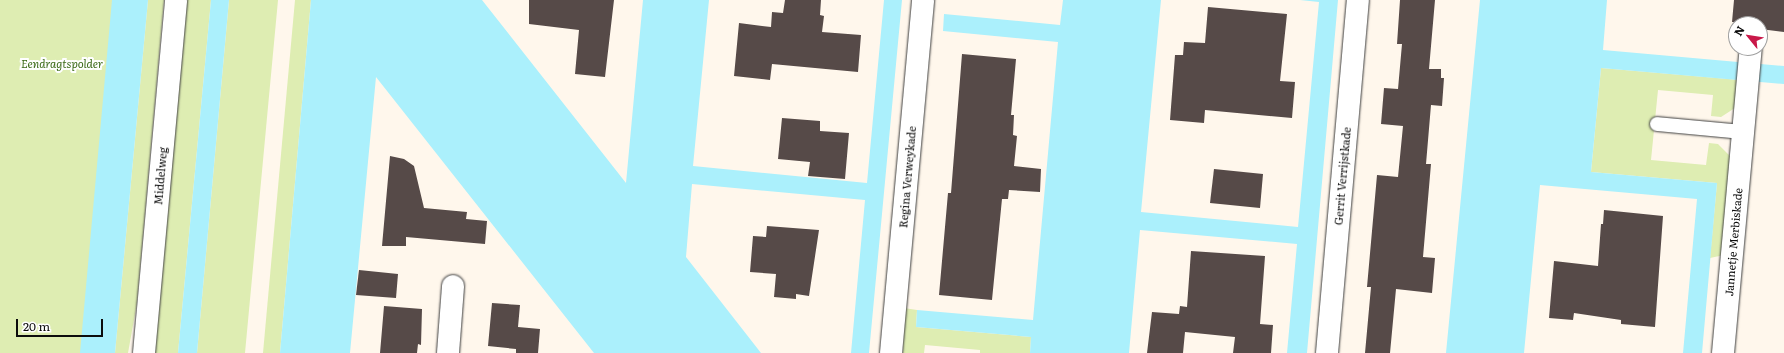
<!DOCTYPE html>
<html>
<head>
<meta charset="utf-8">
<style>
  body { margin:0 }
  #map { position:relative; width:1784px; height:353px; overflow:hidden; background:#fff7ec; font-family:Literata,serif }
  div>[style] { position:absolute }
  .green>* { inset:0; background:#deedb2 }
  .water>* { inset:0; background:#abf0fc }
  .building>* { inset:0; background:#564a48 }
  .roads { filter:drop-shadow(0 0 1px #3f3f3f) drop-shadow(0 0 1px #3f3f3f) }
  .service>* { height:14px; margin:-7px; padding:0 7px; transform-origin:7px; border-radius:7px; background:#fff }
  .minor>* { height:22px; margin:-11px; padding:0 11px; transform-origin:11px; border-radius:11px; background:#fff }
  .tertiary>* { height:22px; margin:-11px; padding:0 11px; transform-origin:11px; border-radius:11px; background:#fff }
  span { translate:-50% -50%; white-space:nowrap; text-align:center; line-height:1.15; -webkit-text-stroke:4px #fff; paint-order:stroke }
  .park-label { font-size:11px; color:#3b6a17; font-style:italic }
  .street-label { font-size:11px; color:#0c0c0c }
  .north { position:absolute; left:1728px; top:16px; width:40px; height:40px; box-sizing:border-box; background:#fff; border:1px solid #9e9e9e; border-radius:50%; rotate:300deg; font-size:11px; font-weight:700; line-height:16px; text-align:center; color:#0c0c0c }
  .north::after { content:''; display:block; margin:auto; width:14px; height:18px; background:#c91849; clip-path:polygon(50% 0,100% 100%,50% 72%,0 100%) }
  .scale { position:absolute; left:16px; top:319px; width:87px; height:18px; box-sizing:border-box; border:2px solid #0c0c0c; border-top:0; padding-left:5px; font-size:12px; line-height:14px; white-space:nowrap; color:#0c0c0c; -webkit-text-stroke:3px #fff; paint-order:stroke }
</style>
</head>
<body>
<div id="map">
  <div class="green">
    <div style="clip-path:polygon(0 0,131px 0,96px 353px,0 353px)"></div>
    <div style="clip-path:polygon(148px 0,164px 0,137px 303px,128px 353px,115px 353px)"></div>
    <div style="clip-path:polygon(186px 0,211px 0,178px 353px,154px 353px)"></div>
    <div style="clip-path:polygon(229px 0,278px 0,245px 353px,197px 353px)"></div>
    <div style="clip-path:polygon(295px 0,311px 0,280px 353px,263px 353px)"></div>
    <div style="clip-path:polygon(1601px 68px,1740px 80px,1738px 106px,1721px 117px,1711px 116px,1713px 95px,1658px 90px,1651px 160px,1706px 165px,1709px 143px,1718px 144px,1732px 158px,1724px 255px,1710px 258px,1717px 183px,1591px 172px)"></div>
    <div style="clip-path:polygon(904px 308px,917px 310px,916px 327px,1031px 337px,1030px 353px,980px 353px,980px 350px,925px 345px,924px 353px,903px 353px)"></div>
  </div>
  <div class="water">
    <div style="clip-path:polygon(112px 0,148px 0,115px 353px,80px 353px)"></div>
    <div style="clip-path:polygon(211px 0,229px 0,197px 353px,178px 353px)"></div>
    <div style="clip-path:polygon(311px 0,482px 0,626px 183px,643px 0,709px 0,693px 166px,867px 183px,884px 0,902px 0,869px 353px,851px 353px,865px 200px,692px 184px,686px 257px,761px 353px,594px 353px,376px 77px,350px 353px,280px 353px)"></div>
    <div style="clip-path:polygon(1063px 0,1161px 0,1141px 212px,1298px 227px,1319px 2px,1300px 0,1338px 0,1307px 353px,1287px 353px,1297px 244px,1140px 230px,1129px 353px,1030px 353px,1031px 337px,916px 327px,917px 310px,1033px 320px,1058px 42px,943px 31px,944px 14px,1060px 25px)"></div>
    <div style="clip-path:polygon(1480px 0,1607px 0,1603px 50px,1784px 66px,1784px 84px,1601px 68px,1591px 172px,1717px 183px,1702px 353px,1683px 353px,1697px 199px,1540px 185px,1524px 353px,1446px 353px)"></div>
  </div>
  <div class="building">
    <div style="clip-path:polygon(529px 0,614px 0,605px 77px,575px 74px,579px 30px,529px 24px)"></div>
    <div style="clip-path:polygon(785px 0,821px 0,820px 15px,824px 16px,822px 32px,861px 35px,858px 72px,772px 64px,770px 80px,734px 76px,739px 23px,771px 27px,772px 12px,783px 13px)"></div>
    <div style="clip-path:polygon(1400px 0,1435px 0,1429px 69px,1441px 69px,1441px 78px,1444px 78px,1442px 106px,1431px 105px,1426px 164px,1431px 164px,1423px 257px,1435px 258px,1432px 293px,1396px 289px,1390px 353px,1365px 353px,1371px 287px,1367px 287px,1377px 175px,1398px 177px,1403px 126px,1381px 124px,1384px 88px,1398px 89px,1402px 44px,1397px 44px)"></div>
    <div style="clip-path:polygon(1734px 0,1784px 0,1784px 32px,1760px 29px,1760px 24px,1732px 22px)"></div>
    <div style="clip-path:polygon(1208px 7px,1287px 14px,1280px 81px,1295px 82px,1292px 118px,1205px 110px,1204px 123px,1170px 120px,1175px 55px,1183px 55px,1184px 42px,1205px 43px)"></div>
    <div style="clip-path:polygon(962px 54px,1016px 59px,1011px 115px,1014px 115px,1013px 135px,1017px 136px,1014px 166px,1041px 169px,1040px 192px,1009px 190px,1008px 199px,1002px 199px,992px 300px,939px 295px,948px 193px,951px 193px)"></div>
    <div style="clip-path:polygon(782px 118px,820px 121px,820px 131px,849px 133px,845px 179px,808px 176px,810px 162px,778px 159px)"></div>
    <div style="clip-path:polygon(390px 156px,404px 159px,414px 166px,424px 208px,467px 212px,466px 219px,487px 221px,485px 244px,406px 237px,406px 246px,382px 246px)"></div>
    <div style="clip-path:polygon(1214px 169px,1263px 174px,1260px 208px,1210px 203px)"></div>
    <div style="clip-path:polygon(1604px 210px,1663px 216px,1655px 327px,1621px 324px,1621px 320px,1574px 313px,1573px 320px,1549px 318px,1554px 261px,1598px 266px,1601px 224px,1603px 224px)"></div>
    <div style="clip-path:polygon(767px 226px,819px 230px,809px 296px,796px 294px,796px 299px,774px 297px,776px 274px,750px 272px,753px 236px,766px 237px)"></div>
    <div style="clip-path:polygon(1191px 251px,1265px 256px,1260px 324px,1273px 325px,1271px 353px,1233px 353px,1235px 337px,1185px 332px,1183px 353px,1147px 353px,1152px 312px,1179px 314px,1180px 306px,1187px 307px)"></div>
    <div style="clip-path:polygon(359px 270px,398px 274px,396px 298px,356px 295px)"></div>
    <div style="clip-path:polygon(492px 303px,520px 305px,518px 327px,540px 329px,538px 353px,516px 353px,516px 349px,488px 346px)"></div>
    <div style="clip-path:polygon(384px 306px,422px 309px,421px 345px,418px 344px,417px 353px,380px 353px)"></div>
  </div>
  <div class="roads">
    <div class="service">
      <div style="left:1657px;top:124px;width:87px;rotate:5.3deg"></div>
    </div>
    <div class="minor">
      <div style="left:448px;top:353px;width:67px;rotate:-85.7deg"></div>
      <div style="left:891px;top:353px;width:354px;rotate:-84.8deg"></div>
      <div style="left:1327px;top:353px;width:354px;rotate:-85deg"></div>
      <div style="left:1723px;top:353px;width:306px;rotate:-84.8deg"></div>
    </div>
    <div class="tertiary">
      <div style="left:144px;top:353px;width:354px;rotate:-84.8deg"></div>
    </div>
  </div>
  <div class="park-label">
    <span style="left:62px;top:63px">Eendragtspolder</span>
  </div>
  <div class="street-label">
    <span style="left:160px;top:176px;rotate:-85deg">Middelweg</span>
    <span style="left:1342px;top:176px;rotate:-85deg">Gerrit Verrijstkade</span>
    <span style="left:907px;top:177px;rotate:-85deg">Regina Verweykade</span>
    <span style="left:1733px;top:242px;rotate:-85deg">Jannetje Merbiskade</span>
  </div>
  <div class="north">N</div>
  <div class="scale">20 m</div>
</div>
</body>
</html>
